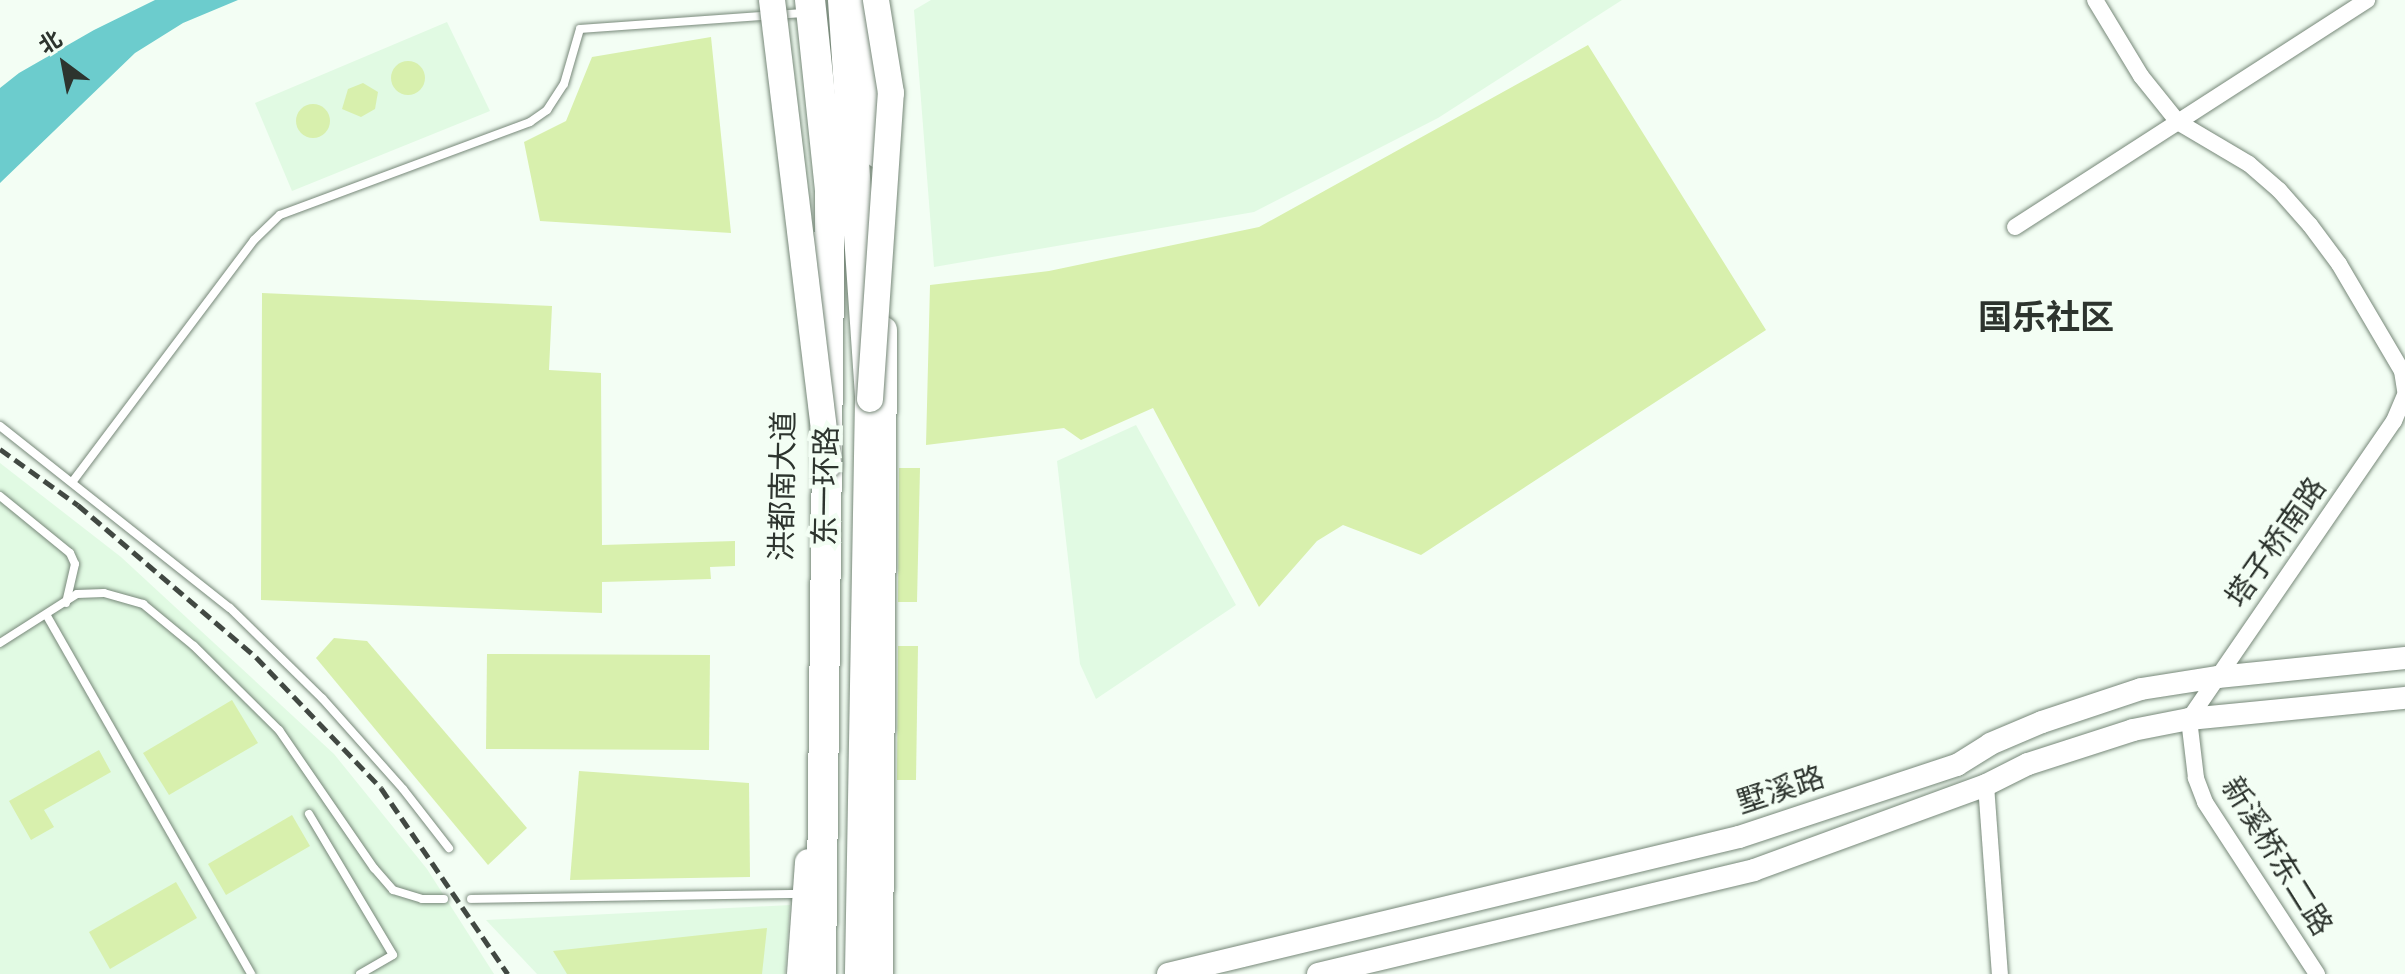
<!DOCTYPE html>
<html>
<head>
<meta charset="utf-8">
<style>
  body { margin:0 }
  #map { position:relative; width:2405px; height:974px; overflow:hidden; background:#f3fef4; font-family:"Sofia Sans Condensed","Noto Sans SC",sans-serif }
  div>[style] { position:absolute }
  .built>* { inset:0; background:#e1fae3 }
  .water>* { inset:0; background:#6ccccd }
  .building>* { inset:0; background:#d8f0ad }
  .round { border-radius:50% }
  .roads { filter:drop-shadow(0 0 2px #778879) drop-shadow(0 0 2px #778879) }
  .lane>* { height:8px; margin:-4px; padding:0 4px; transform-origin:4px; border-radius:4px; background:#fff }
  .street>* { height:16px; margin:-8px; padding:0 8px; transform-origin:8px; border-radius:8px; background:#fff }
  .secondary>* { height:22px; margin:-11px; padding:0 11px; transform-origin:11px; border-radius:11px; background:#fff }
  .primary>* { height:26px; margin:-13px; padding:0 13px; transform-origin:13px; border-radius:13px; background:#fff }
  .highway>* { height:30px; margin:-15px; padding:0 15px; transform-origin:15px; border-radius:15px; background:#fff }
  .rail>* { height:5px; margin-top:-2.5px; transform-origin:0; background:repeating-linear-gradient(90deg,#414842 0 12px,transparent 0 18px) }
  .bridges { filter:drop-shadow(0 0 2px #778879) drop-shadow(0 0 2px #778879) }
  .primary-bridge>* { height:26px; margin:-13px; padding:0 13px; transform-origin:13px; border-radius:13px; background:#fff }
  span { translate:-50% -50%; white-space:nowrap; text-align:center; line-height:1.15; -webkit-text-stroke:8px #f3fef4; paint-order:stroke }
  .street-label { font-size:30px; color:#2d342e }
  .quarter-label { font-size:34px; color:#2d342e; font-weight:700 }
  .north { position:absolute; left:24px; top:24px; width:80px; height:80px; -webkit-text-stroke:6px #f3fef4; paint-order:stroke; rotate:328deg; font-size:22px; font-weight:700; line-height:32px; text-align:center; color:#2d342e }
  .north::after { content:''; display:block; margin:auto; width:28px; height:36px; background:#2d342e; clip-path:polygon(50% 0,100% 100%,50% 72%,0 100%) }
</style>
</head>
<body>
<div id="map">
  <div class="built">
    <div style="clip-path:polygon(931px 0,1622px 0,1438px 118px,1254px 212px,934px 267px,914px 10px)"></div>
    <div style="clip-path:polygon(447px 22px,490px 111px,292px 191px,255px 103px)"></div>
    <div style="clip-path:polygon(1136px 425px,1236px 605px,1096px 699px,1080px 664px,1057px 461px)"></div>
    <div style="clip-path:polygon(0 463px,121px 557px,334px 754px,427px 869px,494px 974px,0 974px)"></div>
    <div style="clip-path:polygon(790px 905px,785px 974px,537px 974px,486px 920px)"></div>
  </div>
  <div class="water">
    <div style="clip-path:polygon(155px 0,238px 0,183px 23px,135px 53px,0 183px,0 88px,19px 73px,94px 30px)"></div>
  </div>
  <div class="building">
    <div style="clip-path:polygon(711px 37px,731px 233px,540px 221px,524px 142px,566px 121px,592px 57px)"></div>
    <div style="clip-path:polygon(1588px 45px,1766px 330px,1421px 555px,1343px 525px,1317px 541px,1259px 607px,1153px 408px,1081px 440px,1064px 428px,926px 445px,930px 285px,1049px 271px,1259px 227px)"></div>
    <div class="round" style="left:391px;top:61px;width:34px;height:34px"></div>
    <div style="clip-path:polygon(363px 83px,378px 92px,375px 109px,361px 117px,342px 109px,348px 89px)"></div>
    <div class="round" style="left:296px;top:104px;width:34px;height:34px"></div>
    <div style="clip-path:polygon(262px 293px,552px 306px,549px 370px,601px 373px,602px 545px,735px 541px,735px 566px,710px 567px,711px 579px,602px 582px,602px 613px,261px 600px)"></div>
    <div style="clip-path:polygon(899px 468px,920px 468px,917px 602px,898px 602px)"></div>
    <div style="clip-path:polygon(334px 638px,367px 641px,527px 828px,488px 865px,316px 658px)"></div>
    <div style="clip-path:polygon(898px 646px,918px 646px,916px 780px,897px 780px)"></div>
    <div style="clip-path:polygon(487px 654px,710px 655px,709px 750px,486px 749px)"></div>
    <div style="clip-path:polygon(232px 700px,258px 743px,169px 795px,143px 753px)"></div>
    <div style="clip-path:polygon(99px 750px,111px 772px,44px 810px,54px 827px,31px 840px,9px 801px)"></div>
    <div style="clip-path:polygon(579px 771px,749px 783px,750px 877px,570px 880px)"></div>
    <div style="clip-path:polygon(292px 815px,310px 846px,226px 895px,208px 864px)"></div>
    <div style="clip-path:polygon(176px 882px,197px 918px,110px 969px,89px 932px)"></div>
    <div style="clip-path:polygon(767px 928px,762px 974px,567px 974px,553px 951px)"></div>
  </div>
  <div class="roads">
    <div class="lane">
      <div style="left:0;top:426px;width:293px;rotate:38.4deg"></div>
      <div style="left:230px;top:608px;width:129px;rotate:44.4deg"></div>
      <div style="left:322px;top:698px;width:122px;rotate:48.3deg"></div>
      <div style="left:403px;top:789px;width:75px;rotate:52.1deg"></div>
      <div style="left:73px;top:481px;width:301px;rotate:-53.1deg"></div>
      <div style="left:254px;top:240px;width:36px;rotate:-44deg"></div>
      <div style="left:280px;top:215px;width:267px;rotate:-20.4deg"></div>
      <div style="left:530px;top:122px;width:21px;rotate:-35deg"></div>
      <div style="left:547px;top:110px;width:31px;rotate:-57deg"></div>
      <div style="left:564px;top:84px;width:57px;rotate:-73.8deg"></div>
      <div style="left:580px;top:29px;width:223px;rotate:-4.1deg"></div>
      <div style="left:0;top:496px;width:90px;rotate:39.2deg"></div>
      <div style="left:70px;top:553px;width:12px;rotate:66deg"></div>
      <div style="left:75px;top:564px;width:40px;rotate:103deg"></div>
      <div style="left:47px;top:616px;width:412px;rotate:60.3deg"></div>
      <div style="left:0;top:643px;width:91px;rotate:-32.5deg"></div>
      <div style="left:77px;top:594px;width:27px;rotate:-2deg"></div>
      <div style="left:104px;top:593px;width:41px;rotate:15.8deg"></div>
      <div style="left:143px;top:604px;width:66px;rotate:39.5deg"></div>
      <div style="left:194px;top:646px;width:120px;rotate:44.7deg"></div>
      <div style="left:279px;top:730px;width:168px;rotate:55.5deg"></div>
      <div style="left:374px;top:868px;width:29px;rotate:49deg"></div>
      <div style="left:393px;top:890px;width:30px;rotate:17deg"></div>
      <div style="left:422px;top:899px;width:22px"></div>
      <div style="left:309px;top:814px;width:164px;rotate:59.2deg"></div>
      <div style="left:393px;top:955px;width:38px;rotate:150deg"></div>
      <div style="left:471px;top:899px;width:331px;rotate:-0.9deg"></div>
    </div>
    <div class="street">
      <div style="left:2095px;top:0;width:89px;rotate:58.8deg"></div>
      <div style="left:2141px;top:76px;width:59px;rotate:51.2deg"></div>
      <div style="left:2178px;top:122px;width:82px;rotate:30.6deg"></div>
      <div style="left:2249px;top:164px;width:40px;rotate:41deg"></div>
      <div style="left:2279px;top:190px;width:47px;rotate:48.5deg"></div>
      <div style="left:2310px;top:225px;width:49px;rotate:53.4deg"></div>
      <div style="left:2339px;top:264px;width:124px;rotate:59.5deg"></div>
      <div style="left:2402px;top:371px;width:20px;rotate:81deg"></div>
      <div style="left:2015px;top:227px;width:419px;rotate:-32.8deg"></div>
      <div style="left:1986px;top:785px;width:190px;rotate:85.8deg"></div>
      <div style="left:2317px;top:974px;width:205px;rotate:-123.1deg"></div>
      <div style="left:2205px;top:802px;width:26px;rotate:-111deg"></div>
      <div style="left:2196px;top:778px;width:59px;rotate:-96.8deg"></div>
      <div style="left:2189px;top:719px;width:362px;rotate:-55.5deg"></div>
      <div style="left:2394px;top:421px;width:28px;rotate:-67deg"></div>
    </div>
    <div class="secondary">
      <div style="left:1168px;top:974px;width:587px;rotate:-13.49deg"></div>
      <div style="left:1739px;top:837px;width:230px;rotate:-18.3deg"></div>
      <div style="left:1957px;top:765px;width:39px;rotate:-32deg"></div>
      <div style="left:1990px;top:744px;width:56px;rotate:-22.9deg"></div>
      <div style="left:2042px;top:722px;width:104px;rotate:-18.4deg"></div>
      <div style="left:2141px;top:689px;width:78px;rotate:-8.9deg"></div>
      <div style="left:2218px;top:677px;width:188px;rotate:-5.8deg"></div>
      <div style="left:1318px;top:974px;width:448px;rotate:-13.4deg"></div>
      <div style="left:1754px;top:870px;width:247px;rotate:-20.1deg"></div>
      <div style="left:1986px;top:785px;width:47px;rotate:-26.6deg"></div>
      <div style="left:2028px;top:764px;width:110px;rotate:-17.9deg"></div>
      <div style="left:2133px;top:730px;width:57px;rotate:-11.1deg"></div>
      <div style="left:2189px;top:719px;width:217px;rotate:-5.6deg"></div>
    </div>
    <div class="primary">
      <div style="left:864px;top:0;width:156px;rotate:84.8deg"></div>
      <div style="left:800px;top:974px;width:112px;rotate:-85.9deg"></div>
      <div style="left:880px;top:974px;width:644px;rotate:-89.64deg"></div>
    </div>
    <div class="highway">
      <div style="left:810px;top:0;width:191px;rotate:84deg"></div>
      <div style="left:830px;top:190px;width:784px;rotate:90.66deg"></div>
      <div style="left:843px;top:0;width:400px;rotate:86.1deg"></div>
      <div style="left:870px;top:399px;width:575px;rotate:91deg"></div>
    </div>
  </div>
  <div class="rail">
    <div style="left:0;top:449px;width:96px;rotate:35.7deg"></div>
    <div style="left:78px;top:505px;width:234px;rotate:40.5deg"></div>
    <div style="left:256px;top:657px;width:181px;rotate:46.3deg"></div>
    <div style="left:381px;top:788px;width:225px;rotate:55.7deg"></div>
  </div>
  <div class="bridges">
    <div class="primary-bridge">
      <div style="left:772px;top:0;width:468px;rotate:83.1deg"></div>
      <div style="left:870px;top:399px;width:307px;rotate:-86.1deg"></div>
      <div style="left:891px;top:93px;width:94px;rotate:-99.2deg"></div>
    </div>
  </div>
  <div class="street-label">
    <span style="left:784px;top:486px;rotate:-89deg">洪都南大道</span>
    <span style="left:827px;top:486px;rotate:-89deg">东一环路</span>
    <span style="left:2277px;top:543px;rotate:-55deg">塔子桥南路</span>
    <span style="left:1781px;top:791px;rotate:-18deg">墅溪路</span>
    <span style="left:2276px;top:857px;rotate:58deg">新溪桥东二路</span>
  </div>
  <div class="quarter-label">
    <span style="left:2046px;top:319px">国乐社区</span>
  </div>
  <div class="north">北</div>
</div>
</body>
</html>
